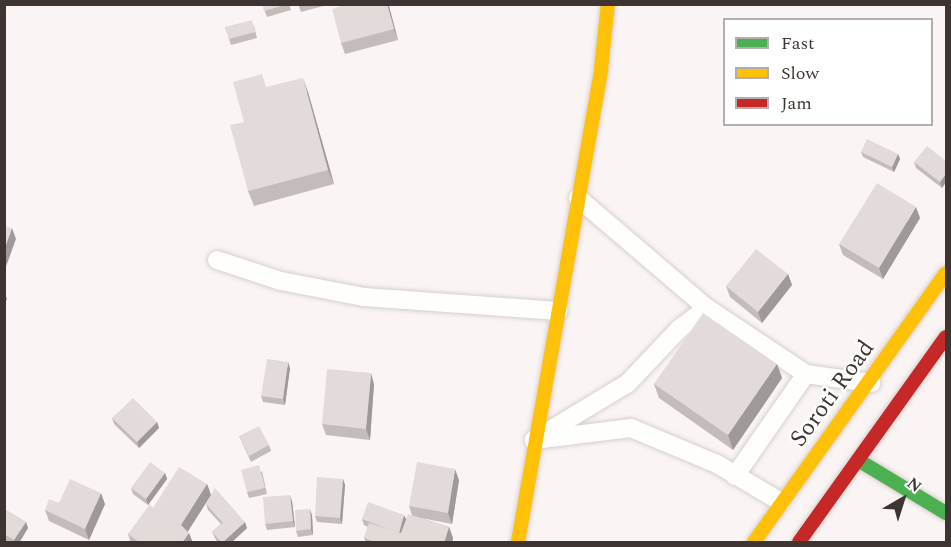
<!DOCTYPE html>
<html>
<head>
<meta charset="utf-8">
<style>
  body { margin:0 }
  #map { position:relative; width:951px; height:547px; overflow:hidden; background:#faf5f4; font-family:Spectral,serif }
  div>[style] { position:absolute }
  .roads { filter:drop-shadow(0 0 2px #d7cfcd) drop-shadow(0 0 2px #d7cfcd) }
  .lane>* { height:18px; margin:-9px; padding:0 9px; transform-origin:9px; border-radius:9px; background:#fefefd }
  .fast>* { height:14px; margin:-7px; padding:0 7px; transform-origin:7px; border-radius:7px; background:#4caf50 }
  .slow>* { height:14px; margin:-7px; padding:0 7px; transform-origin:7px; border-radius:7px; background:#ffc107 }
  .jam>* { height:14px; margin:-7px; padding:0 7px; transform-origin:7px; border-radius:7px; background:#c62828 }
  .wall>* { inset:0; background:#c3bcbb }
  .shaded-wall>* { inset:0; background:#9f9999 }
  .building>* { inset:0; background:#e3dbda }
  span { translate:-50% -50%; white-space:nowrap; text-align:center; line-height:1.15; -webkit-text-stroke:5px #fff; paint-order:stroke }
  .street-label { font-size:24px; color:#3e3432 }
  .frame { position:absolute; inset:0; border:6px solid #3e3432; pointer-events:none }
  .legend { position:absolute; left:723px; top:18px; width:210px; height:108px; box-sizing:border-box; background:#fff; border:2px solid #b2aead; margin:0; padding:8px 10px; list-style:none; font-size:18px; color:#3e3432 }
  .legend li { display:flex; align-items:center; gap:12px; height:30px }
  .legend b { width:30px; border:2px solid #b2aead }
  .north { position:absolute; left:873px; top:469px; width:60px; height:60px; -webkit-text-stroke:4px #fff; paint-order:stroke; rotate:39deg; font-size:16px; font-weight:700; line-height:24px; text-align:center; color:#3e3432 }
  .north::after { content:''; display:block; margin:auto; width:21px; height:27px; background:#3e3432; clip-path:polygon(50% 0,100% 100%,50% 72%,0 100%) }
</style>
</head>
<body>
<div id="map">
  <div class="roads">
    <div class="lane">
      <div style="left:578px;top:198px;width:170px;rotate:40.5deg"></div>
      <div style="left:217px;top:260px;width:67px;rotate:18.2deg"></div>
      <div style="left:281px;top:281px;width:85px;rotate:10.9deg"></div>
      <div style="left:364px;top:297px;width:195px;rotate:4.1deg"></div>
      <div style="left:735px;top:476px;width:124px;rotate:-55.2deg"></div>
      <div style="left:781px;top:502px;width:74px;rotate:-149.3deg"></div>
      <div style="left:717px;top:464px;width:93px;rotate:-157.3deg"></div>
      <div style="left:631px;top:428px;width:98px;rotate:172.9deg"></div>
      <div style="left:534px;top:440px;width:110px;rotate:-31.2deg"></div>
      <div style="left:628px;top:383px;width:74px;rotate:-46.6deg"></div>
      <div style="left:679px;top:329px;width:35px;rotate:-37deg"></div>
      <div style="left:707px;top:308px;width:119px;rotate:33.7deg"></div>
      <div style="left:806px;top:374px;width:66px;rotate:7.9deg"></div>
    </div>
    <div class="fast">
      <div style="left:858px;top:460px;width:103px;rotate:31.1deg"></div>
    </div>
    <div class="slow">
      <div style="left:518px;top:542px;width:480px;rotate:-80deg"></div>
      <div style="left:601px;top:69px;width:65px;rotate:-83.9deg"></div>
      <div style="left:754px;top:542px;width:330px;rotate:-54.5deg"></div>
    </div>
    <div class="jam">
      <div style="left:799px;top:542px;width:252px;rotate:-54.4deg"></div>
    </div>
  </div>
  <div class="wall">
    <div style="clip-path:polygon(262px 4px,289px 4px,291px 10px,267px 17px)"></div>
    <div style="clip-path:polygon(298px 4px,331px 4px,301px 12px)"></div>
    <div style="clip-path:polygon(347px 4px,388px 4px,398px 40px,345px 54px,341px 43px)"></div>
    <div style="clip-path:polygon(254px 26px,257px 38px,231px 45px,225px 27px)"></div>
    <div style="clip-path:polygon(267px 87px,308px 92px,334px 184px,254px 206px,248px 191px,244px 122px)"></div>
    <div style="clip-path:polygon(861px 152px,898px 154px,900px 159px,894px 172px,863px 157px)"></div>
    <div style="clip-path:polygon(946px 161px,946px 182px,942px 188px,916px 168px,914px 162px)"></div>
    <div style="clip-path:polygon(920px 218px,883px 279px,843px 255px,839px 244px)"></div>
    <div style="clip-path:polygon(788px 274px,792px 285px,762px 323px,730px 297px,726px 286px)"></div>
    <div style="clip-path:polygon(777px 364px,782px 378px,733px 450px,659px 398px,654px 384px)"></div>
    <div style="clip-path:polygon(290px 368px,285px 405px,263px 402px,261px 396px)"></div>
    <div style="clip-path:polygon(374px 384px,370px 440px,326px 435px,322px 424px)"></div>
    <div style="clip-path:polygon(112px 418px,157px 422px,159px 428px,139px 448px,114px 424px)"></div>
    <div style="clip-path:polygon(239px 436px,269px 445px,271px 451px,251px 462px)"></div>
    <div style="clip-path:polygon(262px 471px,267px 494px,249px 498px,247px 492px)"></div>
    <div style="clip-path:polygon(165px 473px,167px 479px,148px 505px,133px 494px,131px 488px)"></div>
    <div style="clip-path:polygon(343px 479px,345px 485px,342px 524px,317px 522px,315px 516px)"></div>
    <div style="clip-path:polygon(459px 480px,452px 524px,421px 518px,449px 527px,453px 538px,452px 543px,366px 543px,364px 538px,368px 527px,364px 525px,362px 519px,406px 519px,412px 515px,409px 506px)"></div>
    <div style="clip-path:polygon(207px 484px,211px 495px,188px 531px,193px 543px,131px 543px,128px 534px,153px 508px)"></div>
    <div style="clip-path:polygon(292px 501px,295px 527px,267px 530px,265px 524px)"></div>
    <div style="clip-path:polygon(59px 503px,105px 504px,89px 540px,49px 521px,45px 510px)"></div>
    <div style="clip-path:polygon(206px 504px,247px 528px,231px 543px,218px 543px,215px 538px,212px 532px,221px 524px,208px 510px)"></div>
    <div style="clip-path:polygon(4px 509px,26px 522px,28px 528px,19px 543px,10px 543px,4px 539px)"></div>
    <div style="clip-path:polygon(312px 515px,313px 535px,298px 537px,296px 531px)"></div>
  </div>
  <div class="shaded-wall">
    <div style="clip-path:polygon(387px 4px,389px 6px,398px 40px,394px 29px)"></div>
    <div style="clip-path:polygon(303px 78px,308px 92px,334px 184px,328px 170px)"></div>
    <div style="clip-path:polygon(898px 154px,900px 159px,894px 172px,892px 167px)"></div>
    <div style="clip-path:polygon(946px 174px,946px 182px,942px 188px,940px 182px)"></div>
    <div style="clip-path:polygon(916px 207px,920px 218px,883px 279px,879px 268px)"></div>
    <div style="clip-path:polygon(12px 228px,16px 239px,4px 272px,4px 250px)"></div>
    <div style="clip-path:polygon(788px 274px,792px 285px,762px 323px,758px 312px)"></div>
    <div style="clip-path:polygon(5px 293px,7px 299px,4px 305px,4px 294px)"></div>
    <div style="clip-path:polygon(288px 362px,290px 368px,285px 405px,283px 399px)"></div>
    <div style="clip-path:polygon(777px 364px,782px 378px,733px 450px,728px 435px)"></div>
    <div style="clip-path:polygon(371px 373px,374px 384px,370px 440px,366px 429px)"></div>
    <div style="clip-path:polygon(157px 422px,159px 428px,139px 448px,137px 442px)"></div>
    <div style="clip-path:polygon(455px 469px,459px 480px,452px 524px,448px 513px)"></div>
    <div style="clip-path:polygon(165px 473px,167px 479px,148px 505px,146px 499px)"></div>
    <div style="clip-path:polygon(343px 479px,345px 485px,342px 524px,340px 518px)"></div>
    <div style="clip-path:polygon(207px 484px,211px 495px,185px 536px,181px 525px)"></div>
    <div style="clip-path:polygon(101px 493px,105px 504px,89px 540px,85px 529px)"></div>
    <div style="clip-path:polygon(290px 495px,292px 501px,295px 527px,293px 521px)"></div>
    <div style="clip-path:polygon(310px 509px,312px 515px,313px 535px,311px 529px)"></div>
    <div style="clip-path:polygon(404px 515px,407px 521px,401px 539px,399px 533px)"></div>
    <div style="clip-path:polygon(26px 522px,28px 528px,19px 543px,15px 543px,14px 540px)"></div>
    <div style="clip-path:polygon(245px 522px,247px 528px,231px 543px,222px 543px)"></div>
    <div style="clip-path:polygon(449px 527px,453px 538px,452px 543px,444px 543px)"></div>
    <div style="clip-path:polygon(189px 533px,193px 543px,182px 543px)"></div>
  </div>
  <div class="building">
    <div style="clip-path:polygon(262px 4px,288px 4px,264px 11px)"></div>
    <div style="clip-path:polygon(347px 4px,387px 4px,394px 29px,341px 43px,332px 9px)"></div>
    <div style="clip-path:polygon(252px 20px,255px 32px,229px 39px,225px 27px)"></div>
    <div style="clip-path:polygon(262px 74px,266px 87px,303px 78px,328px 170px,248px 191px,230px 125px,244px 122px,233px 82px)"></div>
    <div style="clip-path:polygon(867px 139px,898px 154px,892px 167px,861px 152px)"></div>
    <div style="clip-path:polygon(927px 146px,946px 161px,946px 174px,940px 182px,914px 162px)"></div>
    <div style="clip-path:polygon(877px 183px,916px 207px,879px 268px,839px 244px)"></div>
    <div style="clip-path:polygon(4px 226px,12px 228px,4px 250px)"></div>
    <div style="clip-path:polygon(756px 249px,788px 274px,758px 312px,726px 286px)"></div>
    <div style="clip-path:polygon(703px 313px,777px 364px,728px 435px,654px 384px)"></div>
    <div style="clip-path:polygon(267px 359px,288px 362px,283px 399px,261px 396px)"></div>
    <div style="clip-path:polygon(327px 369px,371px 373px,366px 429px,322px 424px)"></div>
    <div style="clip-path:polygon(133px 398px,157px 422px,137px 442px,112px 418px)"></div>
    <div style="clip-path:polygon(259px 426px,269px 445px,249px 456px,239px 436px)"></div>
    <div style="clip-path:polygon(150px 462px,165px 473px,146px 499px,131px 488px)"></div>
    <div style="clip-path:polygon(417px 462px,455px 469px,448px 513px,409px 506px)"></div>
    <div style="clip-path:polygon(259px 465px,265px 488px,247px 492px,241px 470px)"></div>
    <div style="clip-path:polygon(179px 467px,207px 484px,181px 525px,189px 533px,182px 543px,140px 543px,128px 534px,150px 504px,153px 508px)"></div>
    <div style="clip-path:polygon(317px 477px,343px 479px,340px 518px,315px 516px)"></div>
    <div style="clip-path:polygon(70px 479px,101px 493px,85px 529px,45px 510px,49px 499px,59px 503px)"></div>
    <div style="clip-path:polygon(215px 488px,245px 522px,222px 543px,212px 532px,223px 523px,206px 504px)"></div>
    <div style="clip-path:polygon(290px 495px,293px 521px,265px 524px,263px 497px)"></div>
    <div style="clip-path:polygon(368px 502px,404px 515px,399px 533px,362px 519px)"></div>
    <div style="clip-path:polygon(4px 509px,26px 522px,14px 540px,4px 534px)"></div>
    <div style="clip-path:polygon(310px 509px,311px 529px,296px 531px,295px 510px)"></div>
    <div style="clip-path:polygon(408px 514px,449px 527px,444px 543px,378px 543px,364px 538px,369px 523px,401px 533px)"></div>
  </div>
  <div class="street-label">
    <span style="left:833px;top:394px;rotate:-54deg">Soroti Road</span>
  </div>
  <div class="frame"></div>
  <ul class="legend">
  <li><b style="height:8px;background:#4caf50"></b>Fast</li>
  <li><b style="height:8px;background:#ffc107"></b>Slow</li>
  <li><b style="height:8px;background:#c62828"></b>Jam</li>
  </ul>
  <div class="north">N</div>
</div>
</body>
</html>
